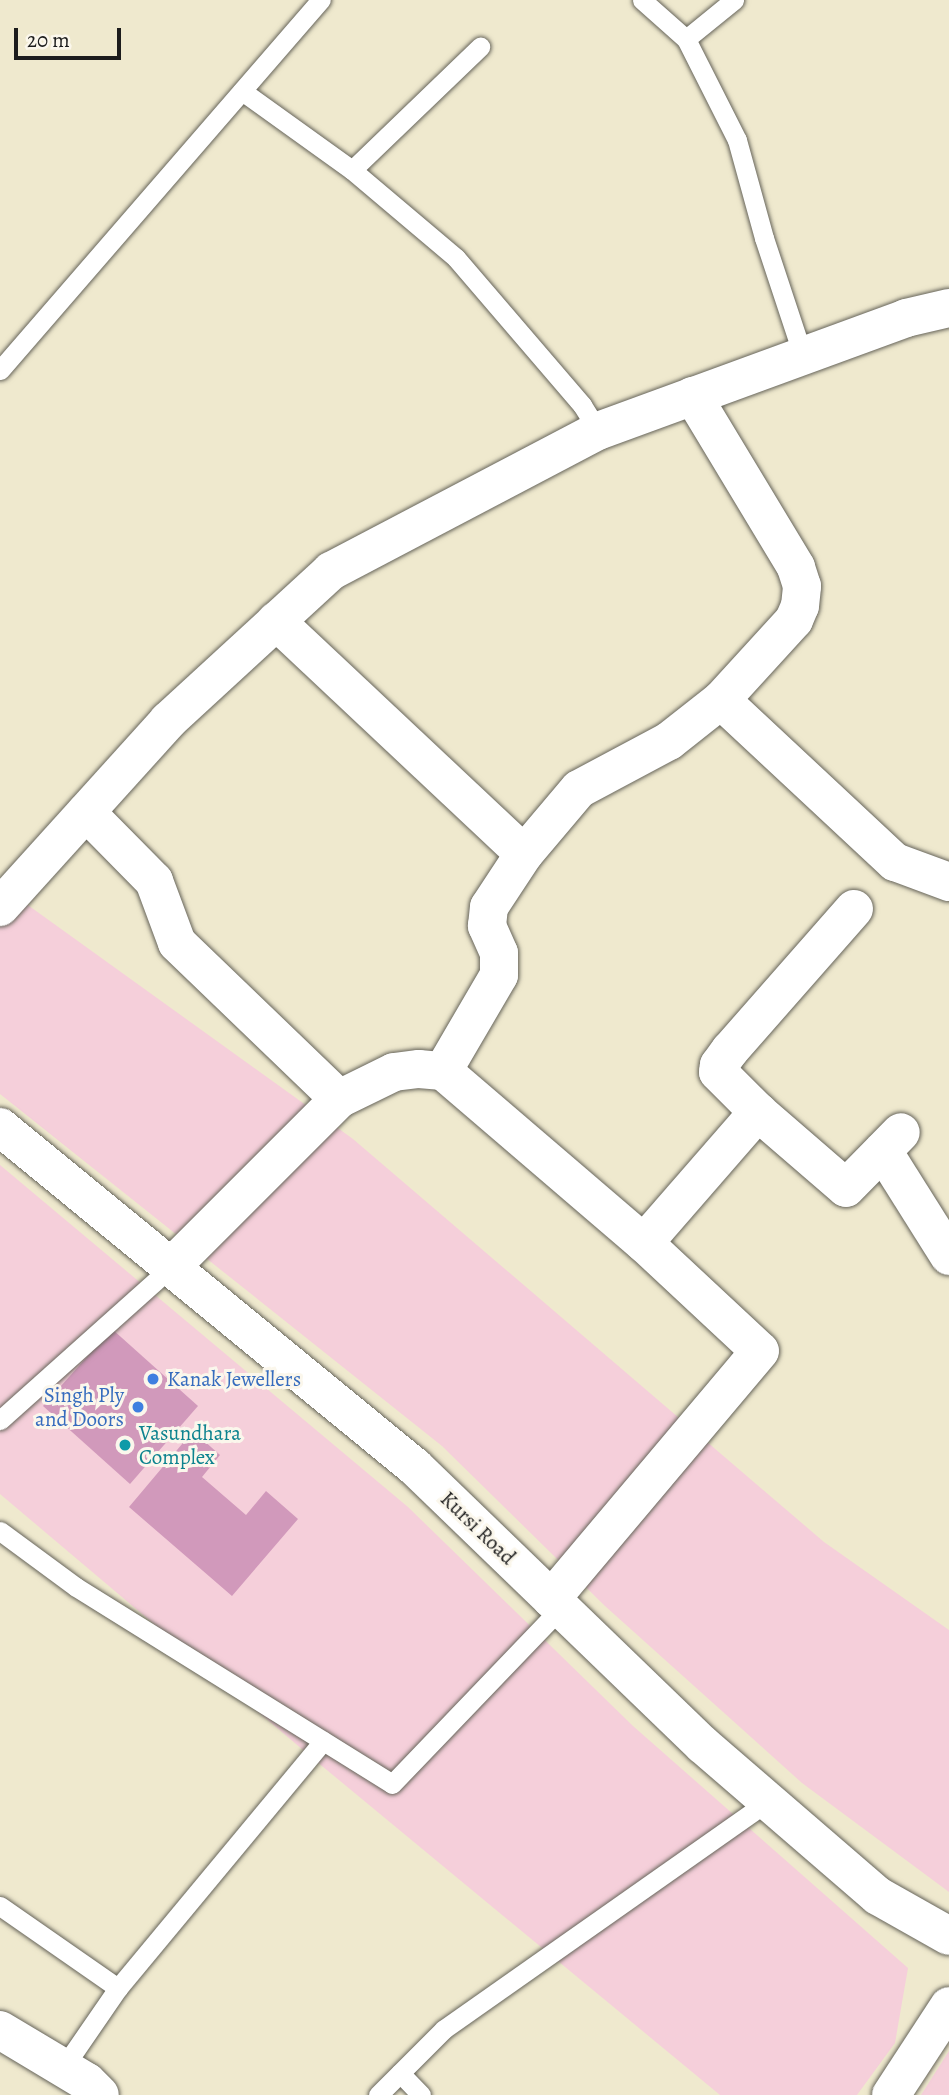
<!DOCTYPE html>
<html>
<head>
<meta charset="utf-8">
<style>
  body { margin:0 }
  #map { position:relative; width:949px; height:2095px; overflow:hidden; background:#efe9ce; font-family:Alegreya,serif }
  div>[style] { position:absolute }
  .built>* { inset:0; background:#f5cfda }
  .building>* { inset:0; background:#d199bb }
  .roads { filter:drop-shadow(0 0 2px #66645a) drop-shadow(0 0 2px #66645a) }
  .service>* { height:19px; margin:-9.5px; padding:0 9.5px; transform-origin:9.5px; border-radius:9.5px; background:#fff }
  .minor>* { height:38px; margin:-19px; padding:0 19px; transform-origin:19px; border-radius:19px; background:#fff }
  .tertiary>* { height:38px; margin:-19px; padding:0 19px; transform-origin:19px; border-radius:19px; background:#fff }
  .secondary>* { height:38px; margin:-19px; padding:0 19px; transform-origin:19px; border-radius:19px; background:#fff }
  .dots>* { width:19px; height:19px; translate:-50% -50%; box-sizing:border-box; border:4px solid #fbf7ec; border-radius:50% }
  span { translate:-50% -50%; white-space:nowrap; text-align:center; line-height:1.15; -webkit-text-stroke:6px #fbf7ec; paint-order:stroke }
  .shop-label { font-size:21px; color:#366cbe }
  .left { translate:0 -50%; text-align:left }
  .right { translate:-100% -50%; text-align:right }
  .culture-label { font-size:21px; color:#0d838f }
  .street-label { font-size:21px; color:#1c1c1c }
  .scale { position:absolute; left:14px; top:28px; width:107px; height:32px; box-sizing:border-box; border:4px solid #1c1c1c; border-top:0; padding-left:9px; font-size:21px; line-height:24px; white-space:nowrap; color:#1c1c1c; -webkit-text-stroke:5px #fbf7ec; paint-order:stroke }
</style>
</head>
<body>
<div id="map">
  <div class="built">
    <div style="clip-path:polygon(0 885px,353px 1139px,824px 1542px,949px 1630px,949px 1892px,802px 1783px,605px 1606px,442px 1446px,0 1094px)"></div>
    <div style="clip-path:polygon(0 1165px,408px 1507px,633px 1726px,908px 1968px,895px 2043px,857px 2095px,720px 2095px,322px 1766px,0 1494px)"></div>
    <div style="clip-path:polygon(949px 2051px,949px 2095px,921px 2095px)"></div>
  </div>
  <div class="building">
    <div style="clip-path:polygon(112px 1329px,198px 1406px,130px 1484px,43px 1406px)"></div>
    <div style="clip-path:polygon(193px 1431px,220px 1455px,202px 1477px,246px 1515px,266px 1491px,298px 1519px,232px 1596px,129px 1507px)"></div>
  </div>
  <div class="roads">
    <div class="service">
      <div style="left:642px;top:0;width:59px;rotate:41.6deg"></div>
      <div style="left:686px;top:39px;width:113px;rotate:63.2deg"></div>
      <div style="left:737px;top:140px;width:102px;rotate:74.6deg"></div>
      <div style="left:764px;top:238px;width:124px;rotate:71.7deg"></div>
      <div style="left:686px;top:39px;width:62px;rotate:-39.1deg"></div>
      <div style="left:242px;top:91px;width:135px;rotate:35.7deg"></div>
      <div style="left:352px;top:170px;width:136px;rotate:40.2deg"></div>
      <div style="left:456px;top:258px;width:194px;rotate:49.4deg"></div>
      <div style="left:582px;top:405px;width:31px;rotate:58deg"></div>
      <div style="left:352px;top:170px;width:178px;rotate:-43.9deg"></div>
      <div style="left:0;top:370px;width:490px;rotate:-49.1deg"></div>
      <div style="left:0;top:1420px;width:229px;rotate:-41.8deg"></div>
      <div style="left:0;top:1531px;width:94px;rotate:36.4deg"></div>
      <div style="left:76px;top:1587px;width:372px;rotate:31.9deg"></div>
      <div style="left:392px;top:1784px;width:244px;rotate:-46.2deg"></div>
      <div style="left:0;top:1906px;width:144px;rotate:34.8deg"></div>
      <div style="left:63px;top:2068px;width:97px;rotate:-55.5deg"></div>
      <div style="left:118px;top:1988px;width:321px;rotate:-50.3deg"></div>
      <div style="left:400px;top:2073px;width:30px;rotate:46deg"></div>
      <div style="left:378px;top:2095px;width:93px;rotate:-45deg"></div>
      <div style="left:444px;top:2029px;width:396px;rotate:-35.1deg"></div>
    </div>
    <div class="minor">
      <div style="left:276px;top:621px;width:340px;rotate:43.2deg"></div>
      <div style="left:721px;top:700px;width:238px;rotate:43deg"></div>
      <div style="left:895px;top:862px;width:58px;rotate:20.3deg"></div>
      <div style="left:86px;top:812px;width:97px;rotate:45.4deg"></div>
      <div style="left:154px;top:881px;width:66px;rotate:69.6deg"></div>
      <div style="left:177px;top:943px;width:225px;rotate:43.9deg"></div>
      <div style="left:0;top:907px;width:251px;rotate:-47.9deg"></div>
      <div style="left:168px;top:721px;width:222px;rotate:-42.6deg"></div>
      <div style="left:331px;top:571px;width:301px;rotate:-27.7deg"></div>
      <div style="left:598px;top:431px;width:328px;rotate:-20.1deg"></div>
      <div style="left:906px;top:318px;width:44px;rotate:-13.1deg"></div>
      <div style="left:854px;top:909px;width:188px;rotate:131.3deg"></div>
      <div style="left:730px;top:1050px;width:19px;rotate:126deg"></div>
      <div style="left:719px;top:1065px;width:7px;rotate:98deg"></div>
      <div style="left:718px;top:1072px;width:57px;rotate:45deg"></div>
      <div style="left:758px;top:1112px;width:116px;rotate:40.8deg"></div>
      <div style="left:846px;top:1188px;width:78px;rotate:-45.5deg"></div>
      <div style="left:443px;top:1071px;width:111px;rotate:-59.7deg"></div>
      <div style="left:499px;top:975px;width:22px;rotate:-90deg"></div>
      <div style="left:499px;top:953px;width:30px;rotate:-114deg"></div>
      <div style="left:487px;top:926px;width:19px;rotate:-84deg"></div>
      <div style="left:489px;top:907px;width:64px;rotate:-56.6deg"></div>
      <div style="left:524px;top:854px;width:85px;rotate:-49.8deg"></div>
      <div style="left:579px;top:789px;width:102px;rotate:-28.1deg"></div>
      <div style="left:669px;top:741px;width:66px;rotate:-38.3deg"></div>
      <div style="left:721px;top:700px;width:108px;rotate:-47.6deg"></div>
      <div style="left:794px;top:620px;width:15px;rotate:-67deg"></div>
      <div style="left:800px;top:606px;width:20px;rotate:-84deg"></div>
      <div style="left:802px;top:586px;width:20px;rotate:-108deg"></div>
      <div style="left:796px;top:567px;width:200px;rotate:-121.1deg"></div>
      <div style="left:883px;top:1151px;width:124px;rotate:57.8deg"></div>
      <div style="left:644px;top:1243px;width:174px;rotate:-49deg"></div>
      <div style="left:171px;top:1267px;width:238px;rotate:-45deg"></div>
      <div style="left:339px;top:1099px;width:61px;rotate:-26.1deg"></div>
      <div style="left:394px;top:1072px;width:25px;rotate:-7deg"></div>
      <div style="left:419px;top:1069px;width:24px;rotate:5deg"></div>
      <div style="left:443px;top:1071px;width:265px;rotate:40.6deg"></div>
      <div style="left:644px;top:1243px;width:158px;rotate:43deg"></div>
      <div style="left:760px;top:1351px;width:324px;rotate:130.1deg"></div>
      <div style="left:0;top:2030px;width:101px;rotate:30.9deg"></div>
      <div style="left:87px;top:2082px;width:18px;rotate:45deg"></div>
    </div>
    <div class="tertiary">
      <div style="left:891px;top:2095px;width:106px;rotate:-56.9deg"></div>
    </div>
    <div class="secondary">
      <div style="left:0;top:1127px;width:536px;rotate:39.33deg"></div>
      <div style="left:415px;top:1467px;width:400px;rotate:44deg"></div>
      <div style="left:703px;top:1745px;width:231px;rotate:40.8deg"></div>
      <div style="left:878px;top:1896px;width:81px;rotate:29.4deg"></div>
    </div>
  </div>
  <div class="dots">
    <div style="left:153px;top:1379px;background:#3f7fe0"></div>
    <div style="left:138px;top:1407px;background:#3f7fe0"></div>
    <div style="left:125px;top:1445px;background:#0f9aa8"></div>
  </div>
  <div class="shop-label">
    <span class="left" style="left:167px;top:1379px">Kanak Jewellers</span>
    <span class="right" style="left:124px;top:1407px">Singh Ply<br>and Doors</span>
  </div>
  <div class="culture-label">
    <span class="left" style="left:139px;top:1445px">Vasundhara<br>Complex</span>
  </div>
  <div class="street-label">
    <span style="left:478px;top:1528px;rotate:44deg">Kursi Road</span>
  </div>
  <div class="scale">20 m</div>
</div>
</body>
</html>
